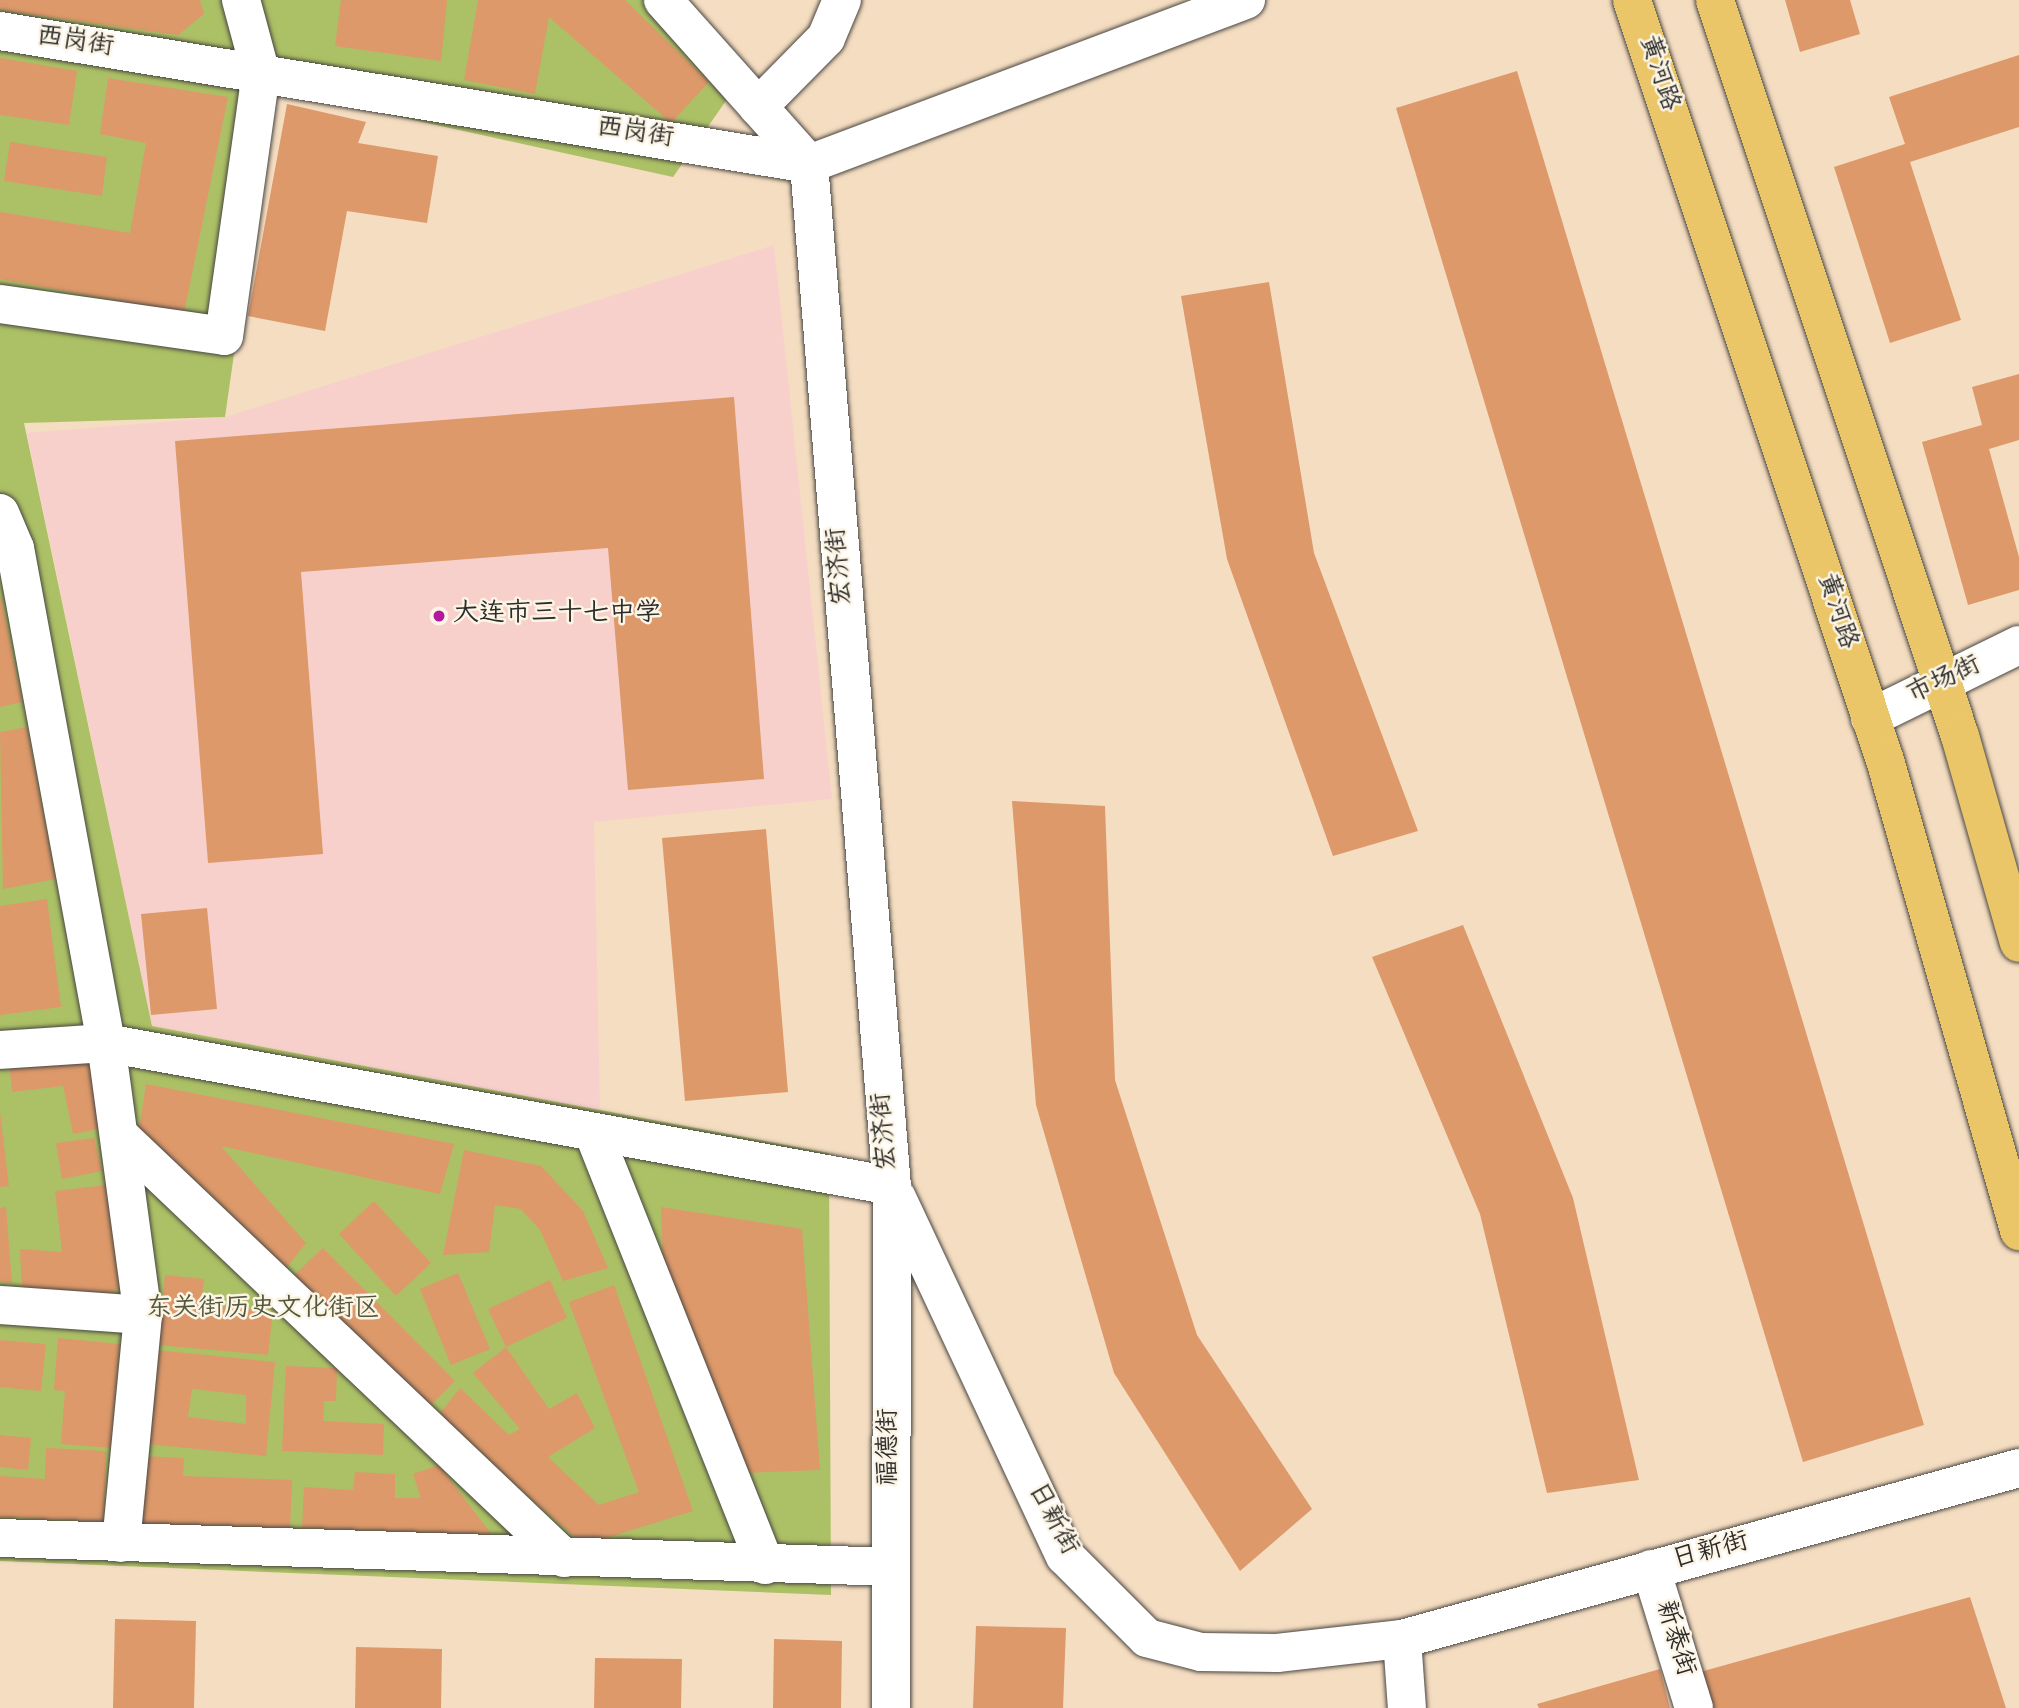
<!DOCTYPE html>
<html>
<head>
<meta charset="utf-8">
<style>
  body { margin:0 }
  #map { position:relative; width:2019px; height:1708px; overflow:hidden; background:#f5ddc1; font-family:"Gochi Hand","LXGW WenKai TC",sans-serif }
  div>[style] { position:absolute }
  .built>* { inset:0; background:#f7d0cb }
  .green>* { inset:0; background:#acc165 }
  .building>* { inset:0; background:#dd996a }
  .roads { filter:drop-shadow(0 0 2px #494642) drop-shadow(0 0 2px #494642) }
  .minor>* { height:38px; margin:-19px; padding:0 19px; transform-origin:19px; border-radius:19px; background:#fff }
  .major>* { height:38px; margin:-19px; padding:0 19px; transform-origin:19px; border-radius:19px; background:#ebc669 }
  .dots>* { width:19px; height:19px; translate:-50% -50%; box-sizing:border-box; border:4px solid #fcf5e5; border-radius:50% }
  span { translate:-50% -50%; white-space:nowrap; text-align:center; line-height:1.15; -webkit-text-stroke:5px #fcf5e5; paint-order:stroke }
  .street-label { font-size:26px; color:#2b2b2b }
  .poi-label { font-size:26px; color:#2b2b2b }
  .left { translate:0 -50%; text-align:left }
  .park-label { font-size:26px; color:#52583c }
</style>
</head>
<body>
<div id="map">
  <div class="built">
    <div style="clip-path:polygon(774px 245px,832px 799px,594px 822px,600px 1110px,152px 1026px,27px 433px,225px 417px)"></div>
  </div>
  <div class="green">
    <div style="clip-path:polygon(0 0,687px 0,748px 69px,673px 177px,272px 89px,225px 417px,24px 423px,152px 1026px,829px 1153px,831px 1595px,0 1561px)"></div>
  </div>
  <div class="building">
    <div style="clip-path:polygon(0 0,200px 0,204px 14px,178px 35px,0 10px)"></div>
    <div style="clip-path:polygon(341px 0,447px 0,441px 61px,335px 46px)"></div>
    <div style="clip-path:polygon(478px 0,625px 0,709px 82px,671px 123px,549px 17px,535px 94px,464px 80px)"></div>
    <div style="clip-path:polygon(1785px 0,1850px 0,1860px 34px,1800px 52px)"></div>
    <div style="clip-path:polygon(2019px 55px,2019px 127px,1910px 162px,1961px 320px,1890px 343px,1834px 167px,1905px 144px,1889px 97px)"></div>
    <div style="clip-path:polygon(0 58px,77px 71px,69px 125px,0 115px)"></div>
    <div style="clip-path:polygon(1517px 71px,1924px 1425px,1803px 1462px,1396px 108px)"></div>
    <div style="clip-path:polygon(108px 78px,228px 97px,184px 313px,0 279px,0 212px,130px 233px,146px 143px,100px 134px)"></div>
    <div style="clip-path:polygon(287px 104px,366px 122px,358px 143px,438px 156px,427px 223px,347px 211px,325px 331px,248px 316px)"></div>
    <div style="clip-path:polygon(10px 142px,107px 157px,102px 196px,4px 181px)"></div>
    <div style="clip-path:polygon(1269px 282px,1314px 553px,1418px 831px,1333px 856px,1227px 559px,1181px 296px)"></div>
    <div style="clip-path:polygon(2019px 374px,2019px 440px,1989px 449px,2019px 557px,2019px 590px,1968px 605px,1922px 442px,1982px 425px,1972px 387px)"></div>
    <div style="clip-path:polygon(734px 397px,764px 779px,628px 790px,608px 548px,301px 572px,323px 854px,208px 863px,175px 441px)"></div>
    <div style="clip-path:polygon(1px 597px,22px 702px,0 707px,0 598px)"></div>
    <div style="clip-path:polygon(27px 727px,56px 879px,3px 889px,0 732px)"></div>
    <div style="clip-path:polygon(1012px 801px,1105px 806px,1115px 1080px,1197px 1335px,1312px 1509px,1240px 1571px,1114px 1373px,1036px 1105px)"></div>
    <div style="clip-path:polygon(766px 829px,788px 1092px,685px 1101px,662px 838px)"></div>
    <div style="clip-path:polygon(47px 899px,61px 1007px,0 1015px,0 906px)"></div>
    <div style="clip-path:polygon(207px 908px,217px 1009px,151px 1015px,141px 914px)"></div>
    <div style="clip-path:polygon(1463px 925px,1573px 1198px,1639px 1480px,1547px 1493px,1480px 1214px,1372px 957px)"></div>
    <div style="clip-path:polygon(85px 1055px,97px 1066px,104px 1128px,73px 1134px,63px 1086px,12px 1092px,9px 1062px)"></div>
    <div style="clip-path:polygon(146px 1084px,454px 1144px,440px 1194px,221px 1146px,306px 1243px,281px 1275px,139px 1130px)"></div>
    <div style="clip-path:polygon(0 1112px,9px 1186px,0 1187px)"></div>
    <div style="clip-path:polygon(94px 1138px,102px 1171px,62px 1179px,56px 1143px)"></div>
    <div style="clip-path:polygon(464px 1150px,541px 1166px,583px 1211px,608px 1268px,563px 1281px,540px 1230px,521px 1209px,495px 1205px,489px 1252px,443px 1255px)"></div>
    <div style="clip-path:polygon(106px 1185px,120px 1286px,111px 1296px,22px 1290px,20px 1249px,62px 1252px,55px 1191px)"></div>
    <div style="clip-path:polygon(374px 1201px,431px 1263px,396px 1296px,339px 1234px)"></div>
    <div style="clip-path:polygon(6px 1207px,12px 1283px,0 1282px,0 1208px)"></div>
    <div style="clip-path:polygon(661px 1207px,802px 1229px,820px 1470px,744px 1473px,663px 1264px)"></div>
    <div style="clip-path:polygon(323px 1248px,455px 1381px,426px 1410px,293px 1276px)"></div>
    <div style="clip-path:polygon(458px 1273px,490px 1349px,451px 1365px,420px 1289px)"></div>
    <div style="clip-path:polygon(165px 1275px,204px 1279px,201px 1305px,273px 1311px,268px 1355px,158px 1345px)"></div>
    <div style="clip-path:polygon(550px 1280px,567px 1318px,506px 1347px,488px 1309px)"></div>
    <div style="clip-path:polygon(614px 1285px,693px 1511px,584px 1545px,437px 1417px,460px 1388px,509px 1435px,520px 1429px,473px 1373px,506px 1347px,549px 1409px,577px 1393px,595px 1428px,548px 1457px,599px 1505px,639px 1492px,569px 1302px)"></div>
    <div style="clip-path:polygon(58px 1338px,120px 1344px,111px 1448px,61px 1444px,65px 1391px,54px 1390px)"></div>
    <div style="clip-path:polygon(0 1340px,46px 1344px,41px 1391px,0 1387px)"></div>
    <div style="clip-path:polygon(evenodd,156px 1350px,275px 1362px,266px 1456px,147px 1444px,156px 1350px,192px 1389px,246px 1395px,246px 1424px,188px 1417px,192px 1389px)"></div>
    <div style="clip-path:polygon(286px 1366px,337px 1368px,336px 1401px,324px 1401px,323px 1421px,384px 1424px,383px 1455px,282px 1451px)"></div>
    <div style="clip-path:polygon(0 1435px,31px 1438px,28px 1470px,0 1467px)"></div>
    <div style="clip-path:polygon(46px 1448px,106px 1451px,104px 1522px,0 1517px,0 1476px,45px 1479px)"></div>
    <div style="clip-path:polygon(144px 1456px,184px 1458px,183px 1476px,292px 1480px,290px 1530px,142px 1525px)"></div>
    <div style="clip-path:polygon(439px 1465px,492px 1535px,302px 1528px,304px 1487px,353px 1490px,355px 1472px,395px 1474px,395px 1498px,421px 1498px,413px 1474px)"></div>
    <div style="clip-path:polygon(1970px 1597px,2006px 1708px,1711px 1708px,1700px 1672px)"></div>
    <div style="clip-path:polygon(115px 1619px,196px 1621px,194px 1708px,113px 1708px)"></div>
    <div style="clip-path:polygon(976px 1626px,1066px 1628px,1063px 1708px,973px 1708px)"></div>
    <div style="clip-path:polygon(774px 1639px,842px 1641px,841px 1708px,773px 1708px)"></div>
    <div style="clip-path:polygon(356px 1647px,442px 1649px,441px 1708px,355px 1708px)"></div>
    <div style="clip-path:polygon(595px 1658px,682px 1659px,681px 1708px,594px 1708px)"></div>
    <div style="clip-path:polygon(1660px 1669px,1670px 1708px,1539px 1708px,1537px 1704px)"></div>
  </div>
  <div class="roads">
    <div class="minor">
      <div style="left:663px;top:0;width:220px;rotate:48.3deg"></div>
      <div style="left:809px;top:164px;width:1025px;rotate:85.36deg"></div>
      <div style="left:892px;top:1186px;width:522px;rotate:90.11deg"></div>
      <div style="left:0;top:31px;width:820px;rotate:9.34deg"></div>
      <div style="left:809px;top:164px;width:467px;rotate:-20.6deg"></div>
      <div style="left:758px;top:107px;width:97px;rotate:-45.4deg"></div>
      <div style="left:826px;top:38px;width:41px;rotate:-67.2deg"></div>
      <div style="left:0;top:304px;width:226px;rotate:8.1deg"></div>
      <div style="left:224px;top:336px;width:265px;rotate:-82deg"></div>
      <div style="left:261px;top:74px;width:77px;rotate:-105.1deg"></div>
      <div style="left:0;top:513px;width:38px;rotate:67deg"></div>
      <div style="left:15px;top:548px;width:503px;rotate:79.58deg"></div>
      <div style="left:106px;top:1043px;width:275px;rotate:82.3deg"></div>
      <div style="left:143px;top:1315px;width:229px;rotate:95.5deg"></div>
      <div style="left:1870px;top:718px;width:166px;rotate:-26.1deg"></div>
      <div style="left:0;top:1050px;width:106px;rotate:-3.8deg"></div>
      <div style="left:106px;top:1043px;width:799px;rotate:10.31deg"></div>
      <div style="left:593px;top:1132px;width:466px;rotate:68.3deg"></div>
      <div style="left:119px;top:1135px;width:614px;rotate:43.55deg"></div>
      <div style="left:897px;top:1198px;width:395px;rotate:64.9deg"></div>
      <div style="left:1065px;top:1556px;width:116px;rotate:45deg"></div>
      <div style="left:1147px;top:1638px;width:56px;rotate:14.5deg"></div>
      <div style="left:1201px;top:1652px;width:76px;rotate:0.8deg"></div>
      <div style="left:1277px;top:1653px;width:126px;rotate:-6.4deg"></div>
      <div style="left:1402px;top:1639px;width:640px;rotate:-15.49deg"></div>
      <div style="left:0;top:1305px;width:143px;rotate:4deg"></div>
      <div style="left:0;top:1538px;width:891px;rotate:1.86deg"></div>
      <div style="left:1651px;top:1569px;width:145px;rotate:72.8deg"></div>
      <div style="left:1402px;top:1639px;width:69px;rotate:85.9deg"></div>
    </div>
    <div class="major">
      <div style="left:1632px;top:0;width:801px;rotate:71.59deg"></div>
      <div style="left:1885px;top:760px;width:490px;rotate:74.1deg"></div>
      <div style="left:1715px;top:0;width:776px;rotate:71.59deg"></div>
      <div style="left:1960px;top:736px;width:215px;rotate:74.1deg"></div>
    </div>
  </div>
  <div class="dots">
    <div style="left:439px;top:616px;background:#b5179e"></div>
  </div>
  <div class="street-label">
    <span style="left:75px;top:44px;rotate:9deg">西岗街</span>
    <span style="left:1657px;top:74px;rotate:72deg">黄河路</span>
    <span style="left:635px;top:135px;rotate:9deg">西岗街</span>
    <span style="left:842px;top:566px;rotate:-95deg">宏济街</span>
    <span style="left:1835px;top:612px;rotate:72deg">黄河路</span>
    <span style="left:1945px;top:682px;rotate:-25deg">市场街</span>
    <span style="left:887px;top:1131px;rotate:-95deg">宏济街</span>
    <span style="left:891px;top:1447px;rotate:-90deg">福德街</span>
    <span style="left:1051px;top:1520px;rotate:62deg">日新街</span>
    <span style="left:1711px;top:1553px;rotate:-15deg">日新街</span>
    <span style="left:1673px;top:1639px;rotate:73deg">新泰街</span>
  </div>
  <div class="poi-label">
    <span class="left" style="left:453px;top:616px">大连市三十七中学</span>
  </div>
  <div class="park-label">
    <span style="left:263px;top:1311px">东关街历史文化街区</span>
  </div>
</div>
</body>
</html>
